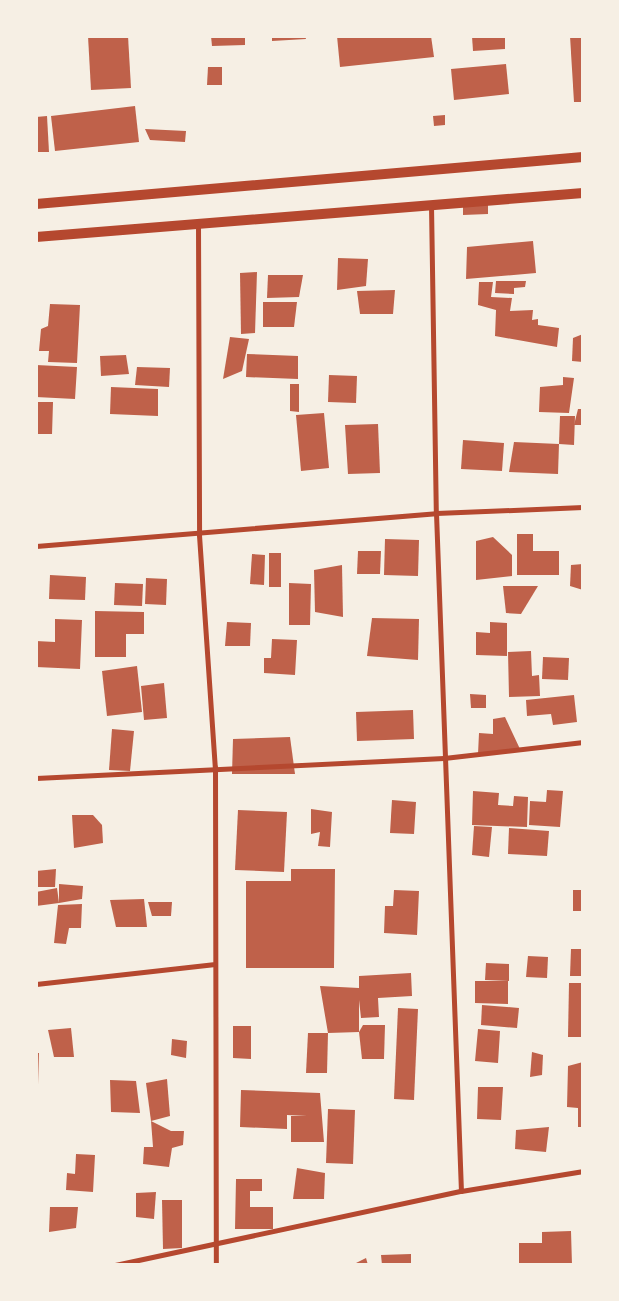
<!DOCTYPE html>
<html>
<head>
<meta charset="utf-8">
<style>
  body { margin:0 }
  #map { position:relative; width:619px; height:1301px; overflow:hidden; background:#f6efe4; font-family:Signika,sans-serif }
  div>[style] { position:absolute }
  .building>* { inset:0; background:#bf614a }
  .minor>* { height:5px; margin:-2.5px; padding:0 2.5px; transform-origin:2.5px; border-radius:2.5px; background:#b5482f }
  .secondary>* { height:10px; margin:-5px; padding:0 5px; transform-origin:5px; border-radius:5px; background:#b5482f }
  span { translate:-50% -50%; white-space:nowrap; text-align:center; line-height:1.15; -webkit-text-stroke:5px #f6efe4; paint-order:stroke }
  .frame { position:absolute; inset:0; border:38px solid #f6efe4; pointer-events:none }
</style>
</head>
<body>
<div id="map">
  <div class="building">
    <div style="clip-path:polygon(88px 36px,128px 36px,131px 88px,91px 90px)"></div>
    <div style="clip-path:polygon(211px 36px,245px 36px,245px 45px,212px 46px)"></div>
    <div style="clip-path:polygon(272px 36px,305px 36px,306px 39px,272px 41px)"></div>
    <div style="clip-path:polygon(337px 36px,431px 36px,434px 57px,340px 67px)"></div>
    <div style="clip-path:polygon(472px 36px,505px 36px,505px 49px,473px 51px)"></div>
    <div style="clip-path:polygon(570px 36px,583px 36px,583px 102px,574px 102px)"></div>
    <div style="clip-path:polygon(506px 64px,509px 94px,454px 100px,451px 69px)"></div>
    <div style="clip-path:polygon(208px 67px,222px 67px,222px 85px,207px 85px)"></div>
    <div style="clip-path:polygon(135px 106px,139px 142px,55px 151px,51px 116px)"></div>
    <div style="clip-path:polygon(445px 115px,445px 125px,434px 126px,433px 116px)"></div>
    <div style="clip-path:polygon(47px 116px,49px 152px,36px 152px,36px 117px)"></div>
    <div style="clip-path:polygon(145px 129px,186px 131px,185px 142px,150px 140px)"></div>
    <div style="clip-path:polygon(488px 204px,488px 214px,463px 215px,463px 206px)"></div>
    <div style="clip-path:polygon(533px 241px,536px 273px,466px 279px,467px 247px)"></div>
    <div style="clip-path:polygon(338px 258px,368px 259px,366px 286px,337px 290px)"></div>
    <div style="clip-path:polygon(257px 272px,255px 333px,241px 334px,240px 273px)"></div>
    <div style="clip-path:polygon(268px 275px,303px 275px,299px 297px,267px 298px)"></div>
    <div style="clip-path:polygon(496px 281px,526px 281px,525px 287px,514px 288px,514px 294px,495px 293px)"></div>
    <div style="clip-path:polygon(479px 282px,493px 282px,491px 297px,512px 298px,510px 311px,533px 310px,532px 320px,538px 319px,538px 325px,559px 328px,557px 347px,495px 336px,496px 310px,478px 305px)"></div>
    <div style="clip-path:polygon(395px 290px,393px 314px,360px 314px,357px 291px)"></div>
    <div style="clip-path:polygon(263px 302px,297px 302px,294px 327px,263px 327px)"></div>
    <div style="clip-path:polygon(50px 304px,80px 305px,77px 363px,48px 362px,49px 351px,39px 351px,41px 329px,48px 326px)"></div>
    <div style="clip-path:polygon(583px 334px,583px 362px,572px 361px,573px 338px)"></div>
    <div style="clip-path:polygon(230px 337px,249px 339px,242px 371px,223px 379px)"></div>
    <div style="clip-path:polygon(247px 354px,298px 356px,298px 379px,246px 377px)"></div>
    <div style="clip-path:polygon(126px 355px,129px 374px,101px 376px,100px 356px)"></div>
    <div style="clip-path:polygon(36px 365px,77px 367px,75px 399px,36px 397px)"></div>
    <div style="clip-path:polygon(137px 367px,170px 368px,169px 387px,135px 385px)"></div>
    <div style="clip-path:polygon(329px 375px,357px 376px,356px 403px,328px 402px)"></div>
    <div style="clip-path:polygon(563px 377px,574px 378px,569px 413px,539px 412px,540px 387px,563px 385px)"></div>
    <div style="clip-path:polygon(290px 384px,299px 384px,299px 412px,290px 411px)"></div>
    <div style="clip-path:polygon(111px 387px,158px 389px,158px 416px,110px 414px)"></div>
    <div style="clip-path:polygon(36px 402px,53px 402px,52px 434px,36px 434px)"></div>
    <div style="clip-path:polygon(578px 409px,583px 409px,583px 425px,574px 425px)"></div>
    <div style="clip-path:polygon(324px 413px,329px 468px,301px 471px,296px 415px)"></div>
    <div style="clip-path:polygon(560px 416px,575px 416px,574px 445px,559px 444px)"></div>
    <div style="clip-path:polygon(378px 424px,380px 473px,348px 474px,345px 425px)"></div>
    <div style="clip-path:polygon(463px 440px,504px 443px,502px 471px,461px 469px)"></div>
    <div style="clip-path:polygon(514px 442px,559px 444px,558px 474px,509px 472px)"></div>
    <div style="clip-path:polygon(517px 534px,533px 534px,533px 551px,559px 551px,559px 575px,517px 575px)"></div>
    <div style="clip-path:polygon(493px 537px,512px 555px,512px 576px,476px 580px,476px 541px)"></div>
    <div style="clip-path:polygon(385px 539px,419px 540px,418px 576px,384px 575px)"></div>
    <div style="clip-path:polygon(358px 551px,381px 551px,380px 574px,357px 574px)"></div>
    <div style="clip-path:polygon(269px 553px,281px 553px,281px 587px,269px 587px)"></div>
    <div style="clip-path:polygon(252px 554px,265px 555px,264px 585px,250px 584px)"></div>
    <div style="clip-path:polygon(583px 564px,583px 590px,570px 586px,571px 565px)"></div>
    <div style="clip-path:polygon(342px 565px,343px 617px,315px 612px,314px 570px)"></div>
    <div style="clip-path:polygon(50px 575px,86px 577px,85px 600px,49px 599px)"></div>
    <div style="clip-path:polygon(146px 578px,167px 579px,166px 605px,145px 604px)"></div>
    <div style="clip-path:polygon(115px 583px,143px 584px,142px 606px,114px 605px)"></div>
    <div style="clip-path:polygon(289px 583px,311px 584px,310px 625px,289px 625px)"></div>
    <div style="clip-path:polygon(503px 586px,538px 586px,521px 614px,506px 613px)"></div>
    <div style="clip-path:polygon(95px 611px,144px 612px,144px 634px,126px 634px,126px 657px,95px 657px)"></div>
    <div style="clip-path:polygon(372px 618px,419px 619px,418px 660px,367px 656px)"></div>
    <div style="clip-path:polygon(55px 619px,82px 620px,80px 669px,36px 667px,36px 641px,55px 642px)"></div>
    <div style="clip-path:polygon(227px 622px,251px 623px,250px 646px,225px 646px)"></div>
    <div style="clip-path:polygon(490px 622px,507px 623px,507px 656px,476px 655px,476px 632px,490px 633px)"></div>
    <div style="clip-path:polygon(272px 639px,297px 640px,295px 675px,264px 673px,264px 658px,271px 658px)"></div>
    <div style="clip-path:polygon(531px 651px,532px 676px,539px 675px,540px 696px,509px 697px,508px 652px)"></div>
    <div style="clip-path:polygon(543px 657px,569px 658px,568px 680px,542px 679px)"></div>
    <div style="clip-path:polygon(137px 666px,142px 712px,107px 716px,102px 671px)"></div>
    <div style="clip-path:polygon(164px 683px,167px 718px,144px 720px,141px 686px)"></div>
    <div style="clip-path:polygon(470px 694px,486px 695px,486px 708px,471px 708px)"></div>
    <div style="clip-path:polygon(574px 695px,577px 722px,553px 725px,551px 714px,527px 716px,526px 700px)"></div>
    <div style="clip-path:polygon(413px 710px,414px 739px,357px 741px,356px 712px)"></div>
    <div style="clip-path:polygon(505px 717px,520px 749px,478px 754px,479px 733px,493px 734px,493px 719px)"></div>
    <div style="clip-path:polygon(112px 729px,134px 731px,130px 771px,109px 770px)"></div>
    <div style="clip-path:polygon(290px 737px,295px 774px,232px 774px,233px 739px)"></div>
    <div style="clip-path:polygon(547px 790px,563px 791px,560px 827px,529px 825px,530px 801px,546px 802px)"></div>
    <div style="clip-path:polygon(473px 791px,499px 793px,498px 805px,513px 806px,514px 796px,528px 797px,527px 827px,472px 825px)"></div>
    <div style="clip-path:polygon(392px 800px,416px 802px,414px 834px,390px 833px)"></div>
    <div style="clip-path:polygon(311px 809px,332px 812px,330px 847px,318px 846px,320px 832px,311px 834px)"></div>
    <div style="clip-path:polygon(238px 810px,287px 812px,284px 872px,235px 870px)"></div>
    <div style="clip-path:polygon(72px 815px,93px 815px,102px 825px,103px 843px,74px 848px)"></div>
    <div style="clip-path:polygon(474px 826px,492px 827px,489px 857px,472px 855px)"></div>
    <div style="clip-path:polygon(509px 828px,549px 831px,547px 856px,508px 854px)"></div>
    <div style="clip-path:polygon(56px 869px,55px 887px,36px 887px,36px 871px)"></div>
    <div style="clip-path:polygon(291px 869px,335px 869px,334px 968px,246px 968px,246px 881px,291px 881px)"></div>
    <div style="clip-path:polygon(59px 884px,83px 886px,82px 899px,59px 903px)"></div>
    <div style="clip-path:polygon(57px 888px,59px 903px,36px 906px,36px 892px)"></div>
    <div style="clip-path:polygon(394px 890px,419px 891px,417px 935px,384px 933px,385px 906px,393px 906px)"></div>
    <div style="clip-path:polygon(573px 890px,583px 890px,583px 911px,573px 911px)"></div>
    <div style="clip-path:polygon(144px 899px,147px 927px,116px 927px,110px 900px)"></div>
    <div style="clip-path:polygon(148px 902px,172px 902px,171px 916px,152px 916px)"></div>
    <div style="clip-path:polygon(82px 904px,81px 928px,69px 928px,66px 944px,54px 943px,58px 905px)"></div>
    <div style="clip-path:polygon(571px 949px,583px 949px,583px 976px,570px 976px)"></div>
    <div style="clip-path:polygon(528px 956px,548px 957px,547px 978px,526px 977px)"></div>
    <div style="clip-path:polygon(486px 963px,509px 964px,509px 981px,485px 980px)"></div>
    <div style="clip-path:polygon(411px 973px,412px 996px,378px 998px,379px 1017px,361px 1018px,359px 1000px,359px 1032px,328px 1033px,320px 986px,359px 988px,359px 976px)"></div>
    <div style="clip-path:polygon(475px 981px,508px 981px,508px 1004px,475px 1003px)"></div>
    <div style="clip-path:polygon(569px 983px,583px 983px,583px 1037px,568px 1037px)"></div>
    <div style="clip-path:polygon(482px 1005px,519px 1008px,517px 1028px,481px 1025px)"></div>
    <div style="clip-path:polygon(398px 1008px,418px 1009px,414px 1100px,394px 1099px)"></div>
    <div style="clip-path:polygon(363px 1025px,385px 1025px,384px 1059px,362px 1059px,359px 1032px)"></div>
    <div style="clip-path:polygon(233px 1026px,251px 1026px,251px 1059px,233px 1058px)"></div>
    <div style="clip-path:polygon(71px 1028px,74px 1057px,54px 1057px,48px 1030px)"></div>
    <div style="clip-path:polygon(478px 1029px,500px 1031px,498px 1063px,475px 1061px)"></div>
    <div style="clip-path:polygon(308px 1033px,328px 1033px,327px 1073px,306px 1073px)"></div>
    <div style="clip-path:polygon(172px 1039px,187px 1041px,186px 1058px,171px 1055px)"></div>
    <div style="clip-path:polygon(532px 1052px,543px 1055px,542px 1075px,530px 1077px)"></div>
    <div style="clip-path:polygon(36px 1053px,39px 1053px,38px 1084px,36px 1084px)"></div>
    <div style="clip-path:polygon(583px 1062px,583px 1127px,578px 1127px,578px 1108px,567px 1107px,568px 1066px)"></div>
    <div style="clip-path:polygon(167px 1079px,170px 1116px,151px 1121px,146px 1083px)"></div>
    <div style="clip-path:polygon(110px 1080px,136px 1081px,140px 1113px,111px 1112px)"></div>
    <div style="clip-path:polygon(478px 1087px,503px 1087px,501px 1120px,477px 1119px)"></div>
    <div style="clip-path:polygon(241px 1090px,320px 1093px,324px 1142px,291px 1142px,291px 1116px,307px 1116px,287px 1115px,287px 1129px,240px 1127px)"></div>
    <div style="clip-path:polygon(328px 1109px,355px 1110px,353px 1164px,326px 1163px)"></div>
    <div style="clip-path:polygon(151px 1121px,171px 1131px,184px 1131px,183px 1145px,172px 1148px,169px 1167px,143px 1164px,144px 1147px,153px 1147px)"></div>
    <div style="clip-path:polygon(549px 1127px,546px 1152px,515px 1149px,516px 1130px)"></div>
    <div style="clip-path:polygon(76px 1154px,95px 1155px,93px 1192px,66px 1190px,67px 1173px,75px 1174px)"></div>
    <div style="clip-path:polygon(297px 1168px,325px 1173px,324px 1199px,293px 1199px)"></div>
    <div style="clip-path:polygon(236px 1179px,262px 1179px,262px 1191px,250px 1191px,250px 1207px,273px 1207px,273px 1229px,235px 1229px)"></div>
    <div style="clip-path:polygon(156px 1192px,154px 1219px,136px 1217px,136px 1193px)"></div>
    <div style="clip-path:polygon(162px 1200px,182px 1200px,182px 1248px,163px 1249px)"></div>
    <div style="clip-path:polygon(50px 1207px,78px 1207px,76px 1228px,49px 1232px)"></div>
    <div style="clip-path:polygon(571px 1231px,572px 1265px,519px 1265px,519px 1243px,542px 1243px,542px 1232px)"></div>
    <div style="clip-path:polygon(411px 1254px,411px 1265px,382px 1265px,381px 1255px)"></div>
    <div style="clip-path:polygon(366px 1258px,368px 1265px,352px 1265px)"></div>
  </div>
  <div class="minor">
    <div style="left:431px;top:205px;width:308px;rotate:89.1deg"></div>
    <div style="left:436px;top:513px;width:678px;rotate:87.89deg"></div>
    <div style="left:198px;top:224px;width:311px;rotate:89.8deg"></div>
    <div style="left:199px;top:535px;width:233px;rotate:86.1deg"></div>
    <div style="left:215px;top:767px;width:498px;rotate:89.9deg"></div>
    <div style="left:36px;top:546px;width:401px;rotate:-4.7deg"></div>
    <div style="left:436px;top:513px;width:147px;rotate:-2.3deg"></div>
    <div style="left:36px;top:778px;width:408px;rotate:-2.8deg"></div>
    <div style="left:444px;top:758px;width:140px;rotate:-6.6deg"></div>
    <div style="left:36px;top:984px;width:178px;rotate:-6.4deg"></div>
    <div style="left:115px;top:1265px;width:354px;rotate:-12.1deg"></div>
    <div style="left:461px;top:1191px;width:124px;rotate:-9.3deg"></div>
  </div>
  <div class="secondary">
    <div style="left:36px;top:204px;width:549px;rotate:-4.91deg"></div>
    <div style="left:36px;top:237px;width:549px;rotate:-4.6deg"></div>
  </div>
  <div class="frame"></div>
</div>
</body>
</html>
